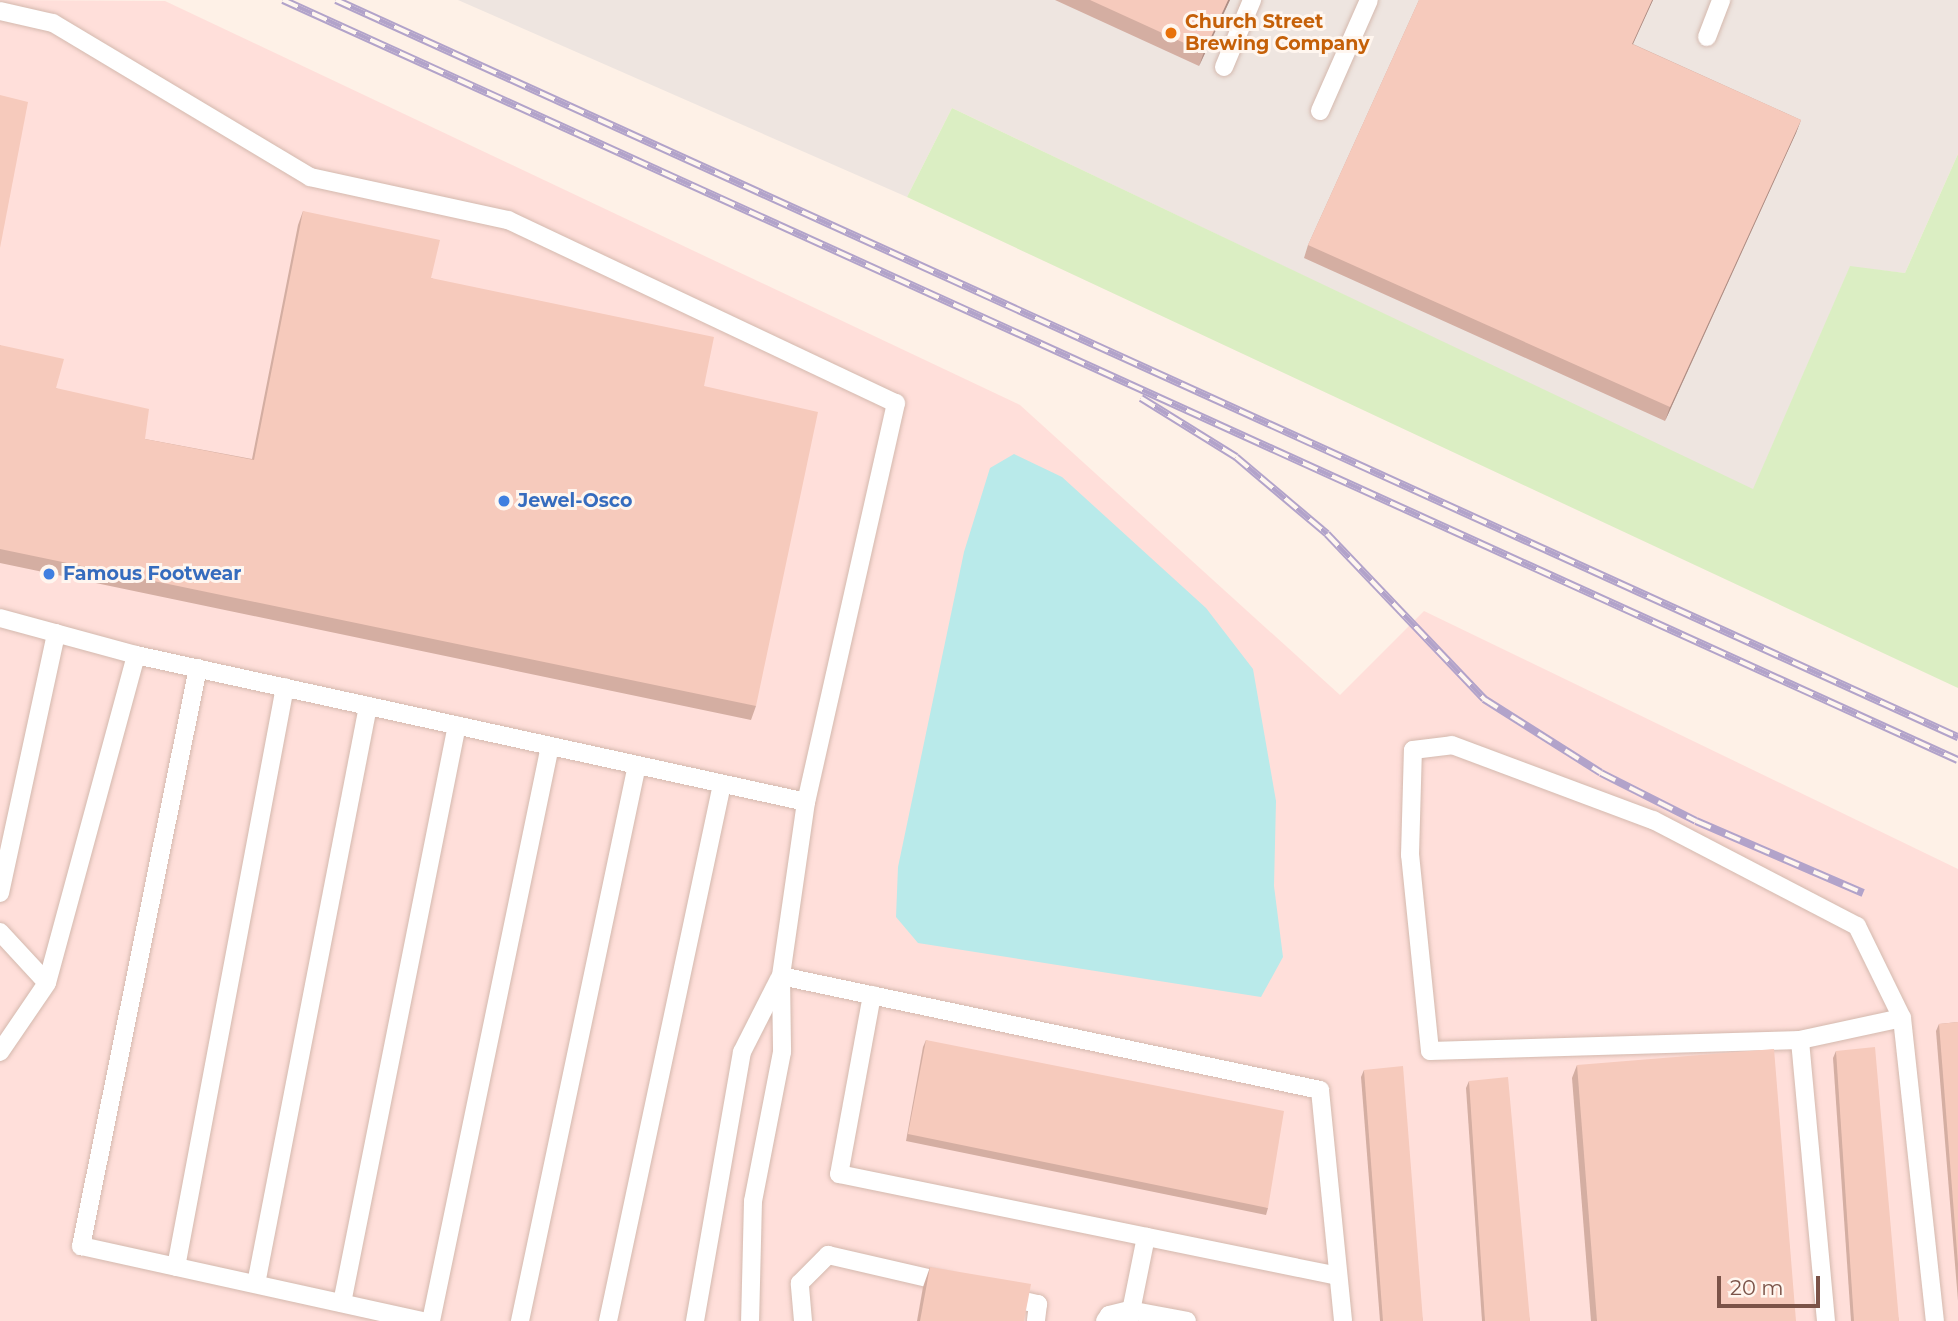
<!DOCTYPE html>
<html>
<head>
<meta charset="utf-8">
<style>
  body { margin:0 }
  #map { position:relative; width:1958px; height:1321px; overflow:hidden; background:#fef1e7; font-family:Montserrat,sans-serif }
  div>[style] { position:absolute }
  .commercial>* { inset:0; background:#ffdfda }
  .industrial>* { inset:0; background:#eee5e0 }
  .green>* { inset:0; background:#dbeec3 }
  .water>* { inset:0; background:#b9eaea }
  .roads { filter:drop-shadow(0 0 2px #d4b9ae) drop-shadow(0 0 2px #d4b9ae) }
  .service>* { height:18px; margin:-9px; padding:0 9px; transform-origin:9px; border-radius:9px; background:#fff }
  .rail>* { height:8px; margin-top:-4px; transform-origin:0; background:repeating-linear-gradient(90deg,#fff6ef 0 16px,#b2a3ca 0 32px); box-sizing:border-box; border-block:2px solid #b2a3ca }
  .wall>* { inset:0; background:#d4aea2 }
  .shaded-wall>* { inset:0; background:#ac8d84 }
  .building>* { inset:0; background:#f6cabc }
  .dots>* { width:19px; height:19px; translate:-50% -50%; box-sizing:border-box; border:4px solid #fff6ef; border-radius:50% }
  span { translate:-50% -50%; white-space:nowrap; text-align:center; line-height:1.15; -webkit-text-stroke:6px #fff6ef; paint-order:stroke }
  .food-label { font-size:19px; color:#c56008; font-weight:700 }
  .left { translate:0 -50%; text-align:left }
  .shop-label { font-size:19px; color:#366cbe; font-weight:700 }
  .scale { position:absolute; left:1717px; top:1276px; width:103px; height:32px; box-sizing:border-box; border:4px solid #7b5348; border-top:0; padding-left:9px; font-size:21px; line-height:24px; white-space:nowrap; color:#7b5348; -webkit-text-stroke:5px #fff6ef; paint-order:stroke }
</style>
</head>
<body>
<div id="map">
  <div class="commercial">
    <div style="clip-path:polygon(0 0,165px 1px,1020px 405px,1340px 695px,1424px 611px,1958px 869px,1958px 1321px,0 1321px)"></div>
  </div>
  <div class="industrial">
    <div style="clip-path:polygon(458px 0,1958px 0,1958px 154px,1905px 273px,1850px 267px,1753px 490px,952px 108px,907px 197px)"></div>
  </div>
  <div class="green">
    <div style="clip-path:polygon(952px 108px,1753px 489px,1850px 266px,1905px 273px,1958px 154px,1958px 688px,907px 197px)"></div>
  </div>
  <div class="water">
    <div style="clip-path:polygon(1014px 454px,1062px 477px,1206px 608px,1253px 669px,1276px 801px,1274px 886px,1283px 957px,1261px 997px,918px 943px,896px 917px,898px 867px,964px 552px,990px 468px)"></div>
  </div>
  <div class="roads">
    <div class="service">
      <div style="left:0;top:11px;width:54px;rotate:12.8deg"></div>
      <div style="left:53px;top:23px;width:300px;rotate:30.9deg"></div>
      <div style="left:310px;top:177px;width:203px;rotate:12.3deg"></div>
      <div style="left:508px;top:220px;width:429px;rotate:25.3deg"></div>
      <div style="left:896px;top:403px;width:409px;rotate:102.7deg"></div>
      <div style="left:1707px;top:37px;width:40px;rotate:-69deg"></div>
      <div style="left:1224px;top:67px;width:73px;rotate:-67.3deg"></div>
      <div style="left:1320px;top:111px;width:121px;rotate:-66.2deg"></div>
      <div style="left:0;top:618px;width:141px;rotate:15.2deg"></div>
      <div style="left:136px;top:655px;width:686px;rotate:12.37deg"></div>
      <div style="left:806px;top:802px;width:176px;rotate:98.2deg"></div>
      <div style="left:781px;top:976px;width:76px;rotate:89.2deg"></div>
      <div style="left:782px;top:1052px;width:152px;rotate:101deg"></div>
      <div style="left:753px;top:1201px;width:120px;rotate:91.4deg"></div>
      <div style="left:198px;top:668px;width:590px;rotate:101.44deg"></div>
      <div style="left:81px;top:1246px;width:350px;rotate:12.4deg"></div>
      <div style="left:0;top:893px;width:266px;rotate:-77.8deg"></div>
      <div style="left:0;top:932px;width:69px;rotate:47.3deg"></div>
      <div style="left:781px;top:976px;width:551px;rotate:11.94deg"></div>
      <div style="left:1320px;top:1090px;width:232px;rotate:84.3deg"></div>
      <div style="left:872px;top:995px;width:182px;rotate:100.4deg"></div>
      <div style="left:839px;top:1174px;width:509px;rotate:11.55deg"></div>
      <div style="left:1800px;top:1040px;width:104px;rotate:-12.2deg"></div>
      <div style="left:0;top:1052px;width:83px;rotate:-55.7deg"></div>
      <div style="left:47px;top:983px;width:340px;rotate:-74.8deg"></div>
      <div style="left:176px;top:1267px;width:590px;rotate:-79.36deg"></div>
      <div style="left:256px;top:1284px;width:589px;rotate:-79.03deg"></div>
      <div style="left:1007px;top:1297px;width:32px;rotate:13deg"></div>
      <div style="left:1038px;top:1304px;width:17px;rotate:97deg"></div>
      <div style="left:342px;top:1303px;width:589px;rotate:-78.75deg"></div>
      <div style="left:431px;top:1321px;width:587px;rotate:-78.31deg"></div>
      <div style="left:520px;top:1321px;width:568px;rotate:-78.12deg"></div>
      <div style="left:608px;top:1321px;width:549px;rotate:-78.01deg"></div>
      <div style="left:695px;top:1321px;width:273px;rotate:-80.1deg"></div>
      <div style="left:742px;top:1052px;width:82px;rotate:-63.1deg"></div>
      <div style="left:803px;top:1321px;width:38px;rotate:-95deg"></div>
      <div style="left:800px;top:1283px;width:40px;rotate:-45deg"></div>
      <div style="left:828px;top:1255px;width:124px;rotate:13deg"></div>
      <div style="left:1105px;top:1321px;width:7px;rotate:-56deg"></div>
      <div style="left:1109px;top:1315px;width:21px;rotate:-14deg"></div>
      <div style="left:1129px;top:1310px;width:59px;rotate:10.7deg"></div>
      <div style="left:1129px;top:1321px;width:86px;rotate:-78.6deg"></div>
      <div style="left:1826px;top:1321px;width:282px;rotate:-95.3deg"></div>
      <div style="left:1800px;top:1040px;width:370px;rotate:178.3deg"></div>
      <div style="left:1430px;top:1051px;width:197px;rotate:-95.8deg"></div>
      <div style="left:1410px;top:855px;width:105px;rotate:-88.4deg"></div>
      <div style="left:1413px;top:750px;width:39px;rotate:-7deg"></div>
      <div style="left:1452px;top:745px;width:215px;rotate:20.5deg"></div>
      <div style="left:1653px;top:820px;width:230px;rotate:27.5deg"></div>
      <div style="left:1857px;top:926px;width:102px;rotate:63.9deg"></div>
      <div style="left:1902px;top:1018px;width:305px;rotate:83.8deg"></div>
    </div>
  </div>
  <div class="rail">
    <div style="left:283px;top:0;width:1839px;rotate:24.41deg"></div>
    <div style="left:336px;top:0;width:1782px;rotate:24.44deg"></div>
    <div style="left:1141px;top:398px;width:112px;rotate:31.8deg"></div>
    <div style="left:1236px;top:457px;width:119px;rotate:40.2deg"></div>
    <div style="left:1327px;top:534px;width:228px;rotate:46.4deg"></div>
    <div style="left:1484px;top:699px;width:138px;rotate:32.3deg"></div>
    <div style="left:1601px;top:773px;width:106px;rotate:26.8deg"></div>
    <div style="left:1696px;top:821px;width:182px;rotate:23.3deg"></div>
  </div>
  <div class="wall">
    <div style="clip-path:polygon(1055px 0,1230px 0,1199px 66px)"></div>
    <div style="clip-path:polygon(1419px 0,1653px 0,1633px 44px,1801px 120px,1796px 133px,1665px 421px,1304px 258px,1308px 245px)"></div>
    <div style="clip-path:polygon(303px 211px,431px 278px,704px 386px,756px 706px,751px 720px,0 563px,0 345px,56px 388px,145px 439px,252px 459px,298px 225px)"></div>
    <div style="clip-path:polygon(1958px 1022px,1958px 1301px,1936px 1031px,1939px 1024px)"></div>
    <div style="clip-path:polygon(926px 1040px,1268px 1208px,1266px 1215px,906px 1141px,923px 1047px)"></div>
    <div style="clip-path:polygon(1836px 1051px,1899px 1321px,1851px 1321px,1833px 1058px)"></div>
    <div style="clip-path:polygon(1577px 1065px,1796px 1321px,1591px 1321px,1572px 1078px)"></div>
    <div style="clip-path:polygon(1364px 1070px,1423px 1321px,1380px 1321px,1361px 1077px)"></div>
    <div style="clip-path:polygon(1469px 1081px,1530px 1321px,1482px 1321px,1466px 1088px)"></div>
    <div style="clip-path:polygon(930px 1267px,1024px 1321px,917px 1321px,923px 1287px)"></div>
  </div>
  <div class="shaded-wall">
    <div style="clip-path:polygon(1228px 0,1230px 0,1199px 66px,1204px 52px)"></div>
    <div style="clip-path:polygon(1652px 0,1653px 0,1627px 57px,1632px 44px)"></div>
    <div style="clip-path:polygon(1801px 120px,1796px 133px,1665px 421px,1670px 407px)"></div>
  </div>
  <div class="building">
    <div style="clip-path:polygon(1090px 0,1228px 0,1204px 52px)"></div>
    <div style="clip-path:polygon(1419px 0,1652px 0,1632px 44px,1801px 120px,1670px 407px,1308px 245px)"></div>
    <div style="clip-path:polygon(0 95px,28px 102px,0 248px)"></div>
    <div style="clip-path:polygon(303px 211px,440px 240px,431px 278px,714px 337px,704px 386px,818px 412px,756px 706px,0 549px,0 345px,64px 359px,56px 388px,149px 409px,145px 439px,254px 460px)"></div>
    <div style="clip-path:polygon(1958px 1022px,1958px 1264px,1939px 1024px)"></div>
    <div style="clip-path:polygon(926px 1040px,1284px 1111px,1268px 1208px,908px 1134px)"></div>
    <div style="clip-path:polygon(1875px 1047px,1899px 1321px,1854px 1321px,1836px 1051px)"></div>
    <div style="clip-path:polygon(1774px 1049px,1796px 1321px,1597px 1321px,1577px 1065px)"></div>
    <div style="clip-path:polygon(1403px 1066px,1423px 1321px,1383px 1321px,1364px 1070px)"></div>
    <div style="clip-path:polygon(1508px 1077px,1530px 1321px,1485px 1321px,1469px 1081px)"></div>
    <div style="clip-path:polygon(930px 1267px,1031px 1284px,1024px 1321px,920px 1321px)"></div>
  </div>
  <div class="dots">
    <div style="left:1171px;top:33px;background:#e8710a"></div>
    <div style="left:504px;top:501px;background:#3f7fe0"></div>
    <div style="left:49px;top:574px;background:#3f7fe0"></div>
  </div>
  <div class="food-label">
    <span class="left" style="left:1185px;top:33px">Church Street<br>Brewing Company</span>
  </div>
  <div class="shop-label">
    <span class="left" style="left:518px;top:501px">Jewel-Osco</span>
    <span class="left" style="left:63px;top:574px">Famous Footwear</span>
  </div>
  <div class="scale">20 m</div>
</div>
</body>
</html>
